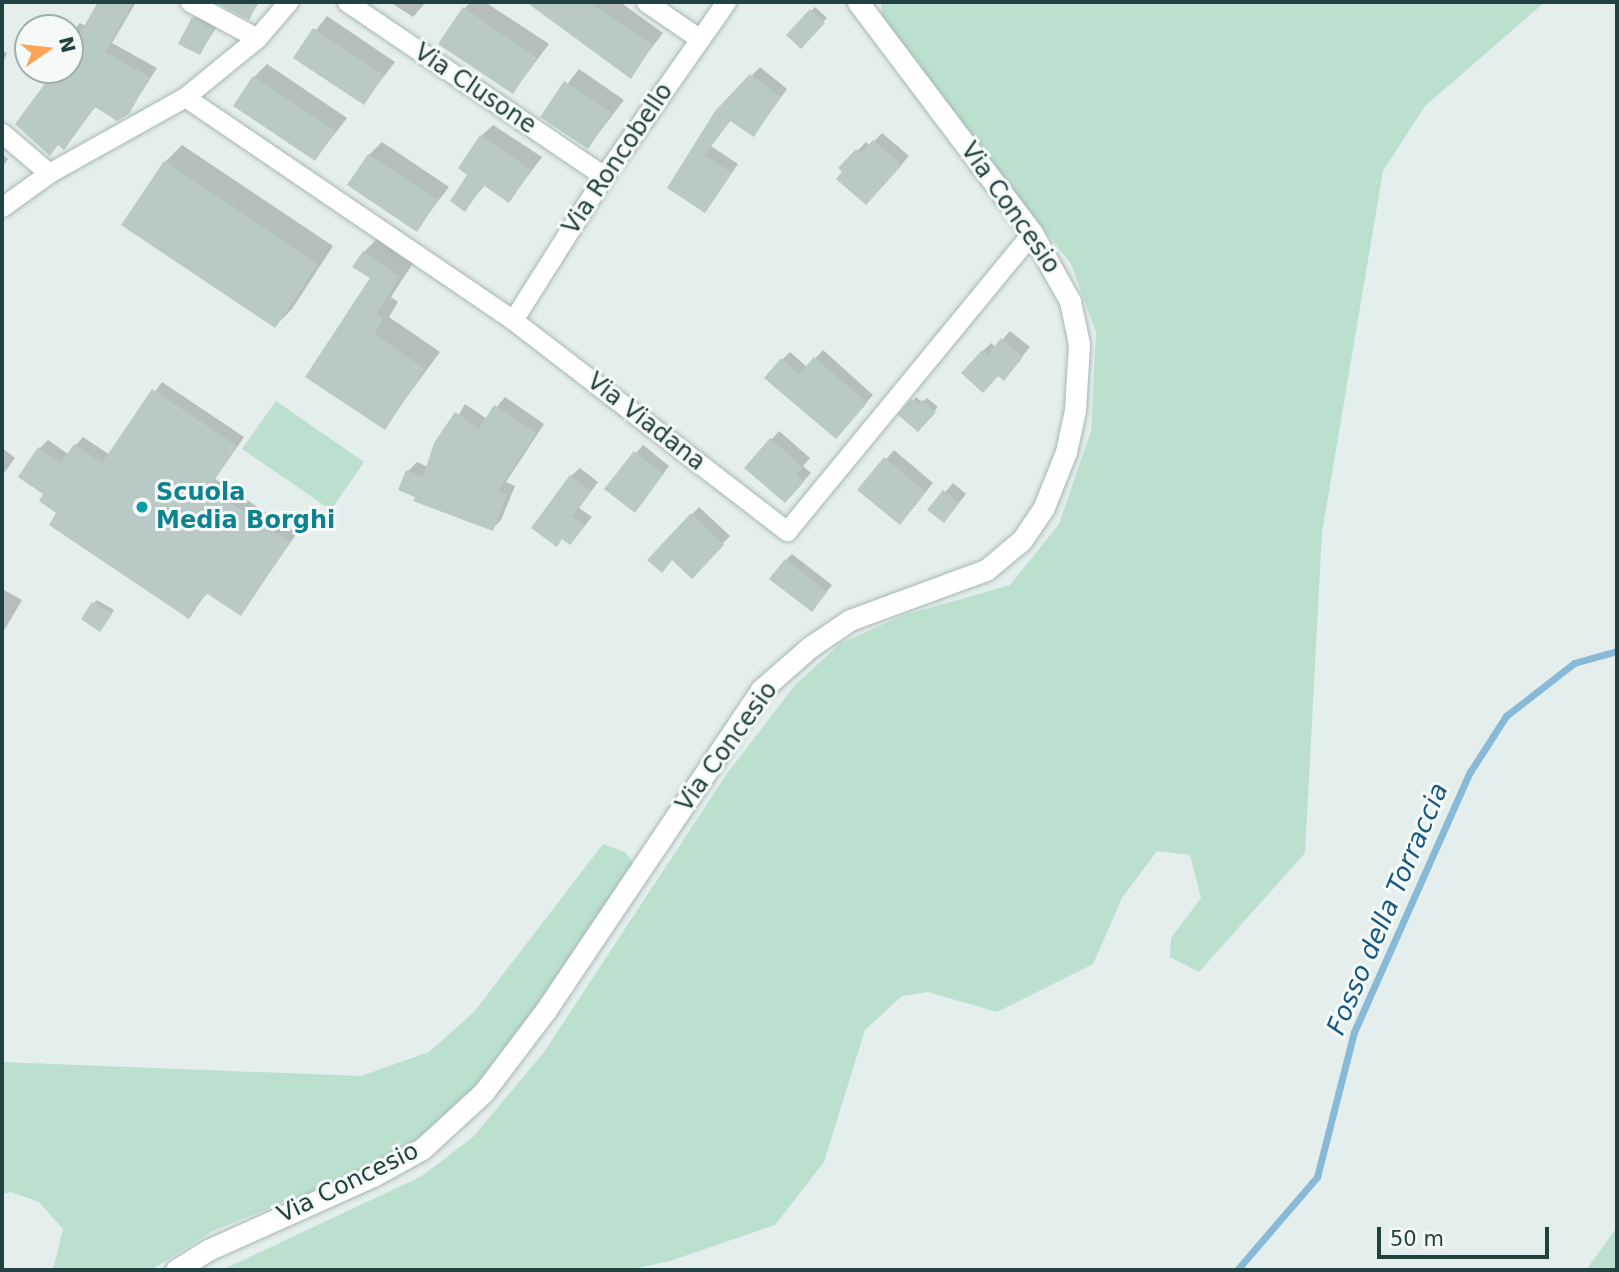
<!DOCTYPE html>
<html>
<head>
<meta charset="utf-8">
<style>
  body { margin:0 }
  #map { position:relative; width:1619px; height:1272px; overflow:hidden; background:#e4eeec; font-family:"DejaVu Sans",sans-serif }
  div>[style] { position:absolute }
  .green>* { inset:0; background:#bbe1ce }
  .shadow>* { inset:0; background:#0003 }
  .stream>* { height:7px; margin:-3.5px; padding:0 3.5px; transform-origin:3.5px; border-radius:3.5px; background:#88b9d7 }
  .building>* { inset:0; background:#b9cac6 }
  .roads { filter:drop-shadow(0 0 2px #a6b7b5) drop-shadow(0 0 2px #a6b7b5) }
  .street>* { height:19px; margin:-9.5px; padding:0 9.5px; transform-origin:9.5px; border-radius:9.5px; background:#fff }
  .secondary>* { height:21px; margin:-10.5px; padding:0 10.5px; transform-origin:10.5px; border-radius:10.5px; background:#fff }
  .dots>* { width:19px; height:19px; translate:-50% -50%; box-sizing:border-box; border:4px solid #f5faf9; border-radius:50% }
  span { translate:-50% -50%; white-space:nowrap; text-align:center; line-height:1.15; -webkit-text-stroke:6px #f5faf9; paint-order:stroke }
  .street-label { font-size:24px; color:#214240 }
  .culture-label { font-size:24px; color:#0d838f; font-weight:700 }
  .left { translate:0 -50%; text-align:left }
  .water-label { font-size:26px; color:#165883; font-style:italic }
  .frame { position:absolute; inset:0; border:4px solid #214240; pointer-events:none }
  .north { position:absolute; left:14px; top:14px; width:70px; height:70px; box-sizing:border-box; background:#f5faf9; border:2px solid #a0b0af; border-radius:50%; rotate:76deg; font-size:19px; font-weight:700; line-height:28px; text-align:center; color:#214240 }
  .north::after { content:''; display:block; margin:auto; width:24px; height:32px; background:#fca354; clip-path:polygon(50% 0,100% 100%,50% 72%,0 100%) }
  .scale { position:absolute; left:1377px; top:1227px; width:172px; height:32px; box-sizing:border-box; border:4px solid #214240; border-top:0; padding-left:9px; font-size:21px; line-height:24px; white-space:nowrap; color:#214240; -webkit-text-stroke:5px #f5faf9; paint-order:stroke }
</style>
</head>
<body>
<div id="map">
  <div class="green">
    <div style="clip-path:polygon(881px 2px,1545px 2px,1425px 106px,1383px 171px,1322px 533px,1305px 853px,1199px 972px,1170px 957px,1171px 938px,1201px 898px,1190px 855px,1157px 851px,1122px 898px,1093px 964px,997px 1012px,928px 992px,902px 996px,865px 1030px,824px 1162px,775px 1225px,670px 1261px,628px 1270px,222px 1270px,422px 1176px,474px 1136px,544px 1052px,726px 775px,795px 685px,841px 643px,904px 615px,1010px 585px,1059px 524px,1091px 431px,1096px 332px,1071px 264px,883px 21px)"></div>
    <div style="clip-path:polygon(276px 401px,364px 462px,331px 510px,242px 449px)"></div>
    <div style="clip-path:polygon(603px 844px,625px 852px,635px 865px,484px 1080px,435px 1125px,405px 1147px,329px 1184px,213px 1231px,151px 1270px,53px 1270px,63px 1229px,39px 1202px,11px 1192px,2px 1194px,2px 1062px,361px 1076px,429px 1052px,474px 1012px)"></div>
    <div style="clip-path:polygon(1617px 1227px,1617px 1270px,1586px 1270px)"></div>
  </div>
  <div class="shadow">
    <div style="clip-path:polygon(100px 2px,136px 2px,112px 43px,157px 68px,128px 113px,96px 106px,64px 147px,53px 75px,45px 70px,70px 70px,70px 34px,80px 23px,86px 26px)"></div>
    <div style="clip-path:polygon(219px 2px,259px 2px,249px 18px)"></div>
    <div style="clip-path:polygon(390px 2px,426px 2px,413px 17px)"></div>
    <div style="clip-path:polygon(471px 2px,485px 2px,549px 44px,513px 92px,464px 9px)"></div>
    <div style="clip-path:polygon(547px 2px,620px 2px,663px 33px,630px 76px,542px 10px)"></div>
    <div style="clip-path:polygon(815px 7px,827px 18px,801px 46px,788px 35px)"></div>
    <div style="clip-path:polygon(202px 10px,221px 20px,200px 53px,194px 18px)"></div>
    <div style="clip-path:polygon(327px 16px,395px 62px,363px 103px,295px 57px)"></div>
    <div style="clip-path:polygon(2px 50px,7px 53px,2px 66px)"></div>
    <div style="clip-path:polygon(267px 64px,347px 118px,315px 159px,254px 77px)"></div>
    <div style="clip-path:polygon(760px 67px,787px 89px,754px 135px,731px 120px,711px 146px,738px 164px,705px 211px,669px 187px,717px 112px)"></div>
    <div style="clip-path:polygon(579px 69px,624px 100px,588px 147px,543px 116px)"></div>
    <div style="clip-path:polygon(493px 125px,542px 157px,509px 201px,485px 185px,465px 209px,481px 136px)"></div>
    <div style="clip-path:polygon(882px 133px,909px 156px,874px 195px,841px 168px,866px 142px,870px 146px)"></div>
    <div style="clip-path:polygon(382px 142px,449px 187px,416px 230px,369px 155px)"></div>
    <div style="clip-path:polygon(182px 145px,333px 246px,292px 309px,275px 326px,165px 162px)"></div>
    <div style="clip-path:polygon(2px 154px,8px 159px,2px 168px)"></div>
    <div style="clip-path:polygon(380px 236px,415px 260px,391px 297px,398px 302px,389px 317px,440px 352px,384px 428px,307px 376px,373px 278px,364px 252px)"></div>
    <div style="clip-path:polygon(1010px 331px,1030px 347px,1004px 378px,983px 351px,991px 343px,996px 347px)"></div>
    <div style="clip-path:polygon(823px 350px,873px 395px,843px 429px,782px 360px,790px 352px,807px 367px)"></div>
    <div style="clip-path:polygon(162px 382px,244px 437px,215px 479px,297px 533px,241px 614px,208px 592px,189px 616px,59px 513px,46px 494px,39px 449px,48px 440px,68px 454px,83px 437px,110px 455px)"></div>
    <div style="clip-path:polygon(505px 397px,544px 424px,506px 482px,515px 486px,501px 520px,492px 529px,417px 496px,408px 471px,417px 462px,428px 467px,465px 404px,487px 419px)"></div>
    <div style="clip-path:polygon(916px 397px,922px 402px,927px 398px,938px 407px,918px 429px,901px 415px)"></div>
    <div style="clip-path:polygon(779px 431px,810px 458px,803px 466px,811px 473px,793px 493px,771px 440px)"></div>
    <div style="clip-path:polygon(643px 445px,669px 466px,642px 503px,606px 488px)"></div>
    <div style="clip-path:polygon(2px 448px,15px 458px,2px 476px)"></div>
    <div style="clip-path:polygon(894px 450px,933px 483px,908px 514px,860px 490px)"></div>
    <div style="clip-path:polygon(580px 468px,598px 482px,579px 508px,592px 517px,570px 543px,571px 476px)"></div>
    <div style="clip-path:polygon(953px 483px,966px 494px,952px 512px,930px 510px)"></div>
    <div style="clip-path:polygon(699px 507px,730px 536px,692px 576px,673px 559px,649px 560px)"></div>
    <div style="clip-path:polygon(792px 554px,832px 585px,818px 603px,786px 560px)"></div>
    <div style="clip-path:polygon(2px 589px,22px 600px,2px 634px)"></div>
    <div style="clip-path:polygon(97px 600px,114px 610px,104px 626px,94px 603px)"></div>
  </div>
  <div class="stream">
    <div style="left:1237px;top:1270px;width:123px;rotate:-49.3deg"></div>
    <div style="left:1317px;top:1177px;width:150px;rotate:-75.7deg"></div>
    <div style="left:1354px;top:1032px;width:285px;rotate:-66deg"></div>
    <div style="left:1470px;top:772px;width:67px;rotate:-57.3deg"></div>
    <div style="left:1506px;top:716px;width:86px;rotate:-37.9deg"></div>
    <div style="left:1574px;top:663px;width:45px;rotate:-15.6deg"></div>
  </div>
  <div class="building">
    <div style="clip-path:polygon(98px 2px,134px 2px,105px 52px,150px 77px,129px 114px,117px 121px,95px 107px,64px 150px,58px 145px,50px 156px,15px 124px,55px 70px,70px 70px,70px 30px,79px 35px)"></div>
    <div style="clip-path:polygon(215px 2px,258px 2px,249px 20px)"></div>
    <div style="clip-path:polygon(526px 2px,588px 2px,653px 45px,631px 79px)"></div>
    <div style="clip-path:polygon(463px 7px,537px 58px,513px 94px,438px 44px)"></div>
    <div style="clip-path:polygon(810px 9px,825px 23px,801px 49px,786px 35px)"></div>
    <div style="clip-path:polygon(192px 17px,214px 29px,200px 55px,178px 44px)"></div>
    <div style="clip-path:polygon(313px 28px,384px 75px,364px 105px,293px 58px)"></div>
    <div style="clip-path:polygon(750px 74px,780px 97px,754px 137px,730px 121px,704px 155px,732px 173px,705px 213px,667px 188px,715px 111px)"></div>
    <div style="clip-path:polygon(253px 76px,335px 131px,315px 161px,233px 106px)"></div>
    <div style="clip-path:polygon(564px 81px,612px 113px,588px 149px,540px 117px)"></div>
    <div style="clip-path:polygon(480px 135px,531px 170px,509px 203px,483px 185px,465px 212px,450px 201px,467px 175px,458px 168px)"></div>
    <div style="clip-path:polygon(873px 140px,902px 165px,866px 205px,836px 179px,842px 172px,838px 168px,856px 149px,861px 153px)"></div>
    <div style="clip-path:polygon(368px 154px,438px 200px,417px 232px,347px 185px)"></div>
    <div style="clip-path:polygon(164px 161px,318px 264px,275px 328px,121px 225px)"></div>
    <div style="clip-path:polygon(363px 251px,400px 277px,376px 314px,383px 319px,374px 334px,425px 369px,385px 430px,305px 377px,370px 278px,352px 267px)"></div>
    <div style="clip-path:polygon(1001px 338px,1023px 357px,1004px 381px,998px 376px,983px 393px,961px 373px,982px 350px,988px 355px)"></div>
    <div style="clip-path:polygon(814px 357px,867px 403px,836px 439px,764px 378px,781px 358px,799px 374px)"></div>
    <div style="clip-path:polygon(152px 389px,237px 446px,208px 488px,290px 542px,241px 616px,206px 593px,189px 619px,49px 525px,56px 513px,39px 501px,43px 494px,18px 477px,38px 447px,61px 463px,74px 444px,102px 463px)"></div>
    <div style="clip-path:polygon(911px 399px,918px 404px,922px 400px,936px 412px,918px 432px,898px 415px)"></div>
    <div style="clip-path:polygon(494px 405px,536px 433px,498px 491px,507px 495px,493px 531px,413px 501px,415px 497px,398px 490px,406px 470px,423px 477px,434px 443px,455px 412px,479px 429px)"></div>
    <div style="clip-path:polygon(770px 438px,803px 467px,796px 475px,804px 482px,785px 503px,744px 468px)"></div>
    <div style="clip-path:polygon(634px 451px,663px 474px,635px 513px,604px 489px)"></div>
    <div style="clip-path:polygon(884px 457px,926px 492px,900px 525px,857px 490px)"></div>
    <div style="clip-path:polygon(570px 475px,591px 491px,572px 517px,585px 526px,570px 545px,562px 539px,557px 547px,531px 528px)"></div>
    <div style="clip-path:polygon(943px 490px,959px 503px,944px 523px,927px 510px)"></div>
    <div style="clip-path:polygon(691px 513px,724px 545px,692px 579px,672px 560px,662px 573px,647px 560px)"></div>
    <div style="clip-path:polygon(785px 559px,827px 592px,812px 612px,769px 579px)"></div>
    <div style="clip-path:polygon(92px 602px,112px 614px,100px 632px,81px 619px)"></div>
  </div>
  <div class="roads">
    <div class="street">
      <div style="left:190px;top:2px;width:76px;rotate:28.2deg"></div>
      <div style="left:347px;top:2px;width:310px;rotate:34.1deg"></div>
      <div style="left:646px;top:2px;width:65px;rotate:34.4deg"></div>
      <div style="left:185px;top:97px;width:397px;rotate:34.2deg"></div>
      <div style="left:513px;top:320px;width:346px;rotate:37.6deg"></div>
      <div style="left:787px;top:531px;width:386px;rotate:-50.6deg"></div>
      <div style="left:2px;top:133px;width:62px;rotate:40.4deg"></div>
      <div style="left:2px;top:207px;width:58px;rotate:-35.9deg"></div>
      <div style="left:49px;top:173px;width:156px;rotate:-29.2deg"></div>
      <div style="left:185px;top:97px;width:93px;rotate:-39.3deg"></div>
      <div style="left:257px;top:38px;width:48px;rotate:-49.3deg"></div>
      <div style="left:513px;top:320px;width:170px;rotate:-57.7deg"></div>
      <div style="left:604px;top:176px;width:213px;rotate:-55deg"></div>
    </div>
    <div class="secondary">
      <div style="left:176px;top:1270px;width:38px;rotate:-32deg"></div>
      <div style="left:208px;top:1250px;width:181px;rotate:-24.2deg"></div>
      <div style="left:373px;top:1176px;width:56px;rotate:-28.9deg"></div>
      <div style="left:422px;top:1149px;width:83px;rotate:-42.6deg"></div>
      <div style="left:483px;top:1093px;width:104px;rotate:-52.8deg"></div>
      <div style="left:546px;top:1010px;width:386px;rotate:-56.1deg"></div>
      <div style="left:761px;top:690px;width:65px;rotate:-41.3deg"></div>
      <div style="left:810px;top:647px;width:48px;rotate:-34deg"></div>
      <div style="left:850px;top:620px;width:145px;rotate:-20.2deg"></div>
      <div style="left:986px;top:570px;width:47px;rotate:-39.8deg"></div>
      <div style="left:1022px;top:540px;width:40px;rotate:-56deg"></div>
      <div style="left:1044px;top:507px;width:59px;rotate:-68.2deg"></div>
      <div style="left:1066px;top:452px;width:43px;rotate:-77.9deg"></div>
      <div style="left:1075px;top:410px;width:66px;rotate:-86.5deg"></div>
      <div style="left:1079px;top:344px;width:44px;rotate:-101.8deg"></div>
      <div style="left:1070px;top:301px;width:78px;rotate:-119.2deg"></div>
      <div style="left:1032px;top:233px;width:289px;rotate:-127deg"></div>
    </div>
  </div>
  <div class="dots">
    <div style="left:142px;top:507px;background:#0f9aa8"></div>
  </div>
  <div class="street-label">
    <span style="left:475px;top:89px;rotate:34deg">Via Clusone</span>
    <span style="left:618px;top:159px;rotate:-56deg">Via Roncobello</span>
    <span style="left:1010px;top:208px;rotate:55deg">Via Concesio</span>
    <span style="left:646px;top:422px;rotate:38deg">Via Viadana</span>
    <span style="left:727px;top:747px;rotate:-54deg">Via Concesio</span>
    <span style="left:348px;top:1183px;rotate:-26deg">Via Concesio</span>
  </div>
  <div class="culture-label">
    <span class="left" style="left:156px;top:507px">Scuola<br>Media Borghi</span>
  </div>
  <div class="water-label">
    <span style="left:1388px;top:909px;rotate:-67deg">Fosso della Torraccia</span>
  </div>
  <div class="frame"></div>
  <div class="north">N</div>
  <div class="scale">50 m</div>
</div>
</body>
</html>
